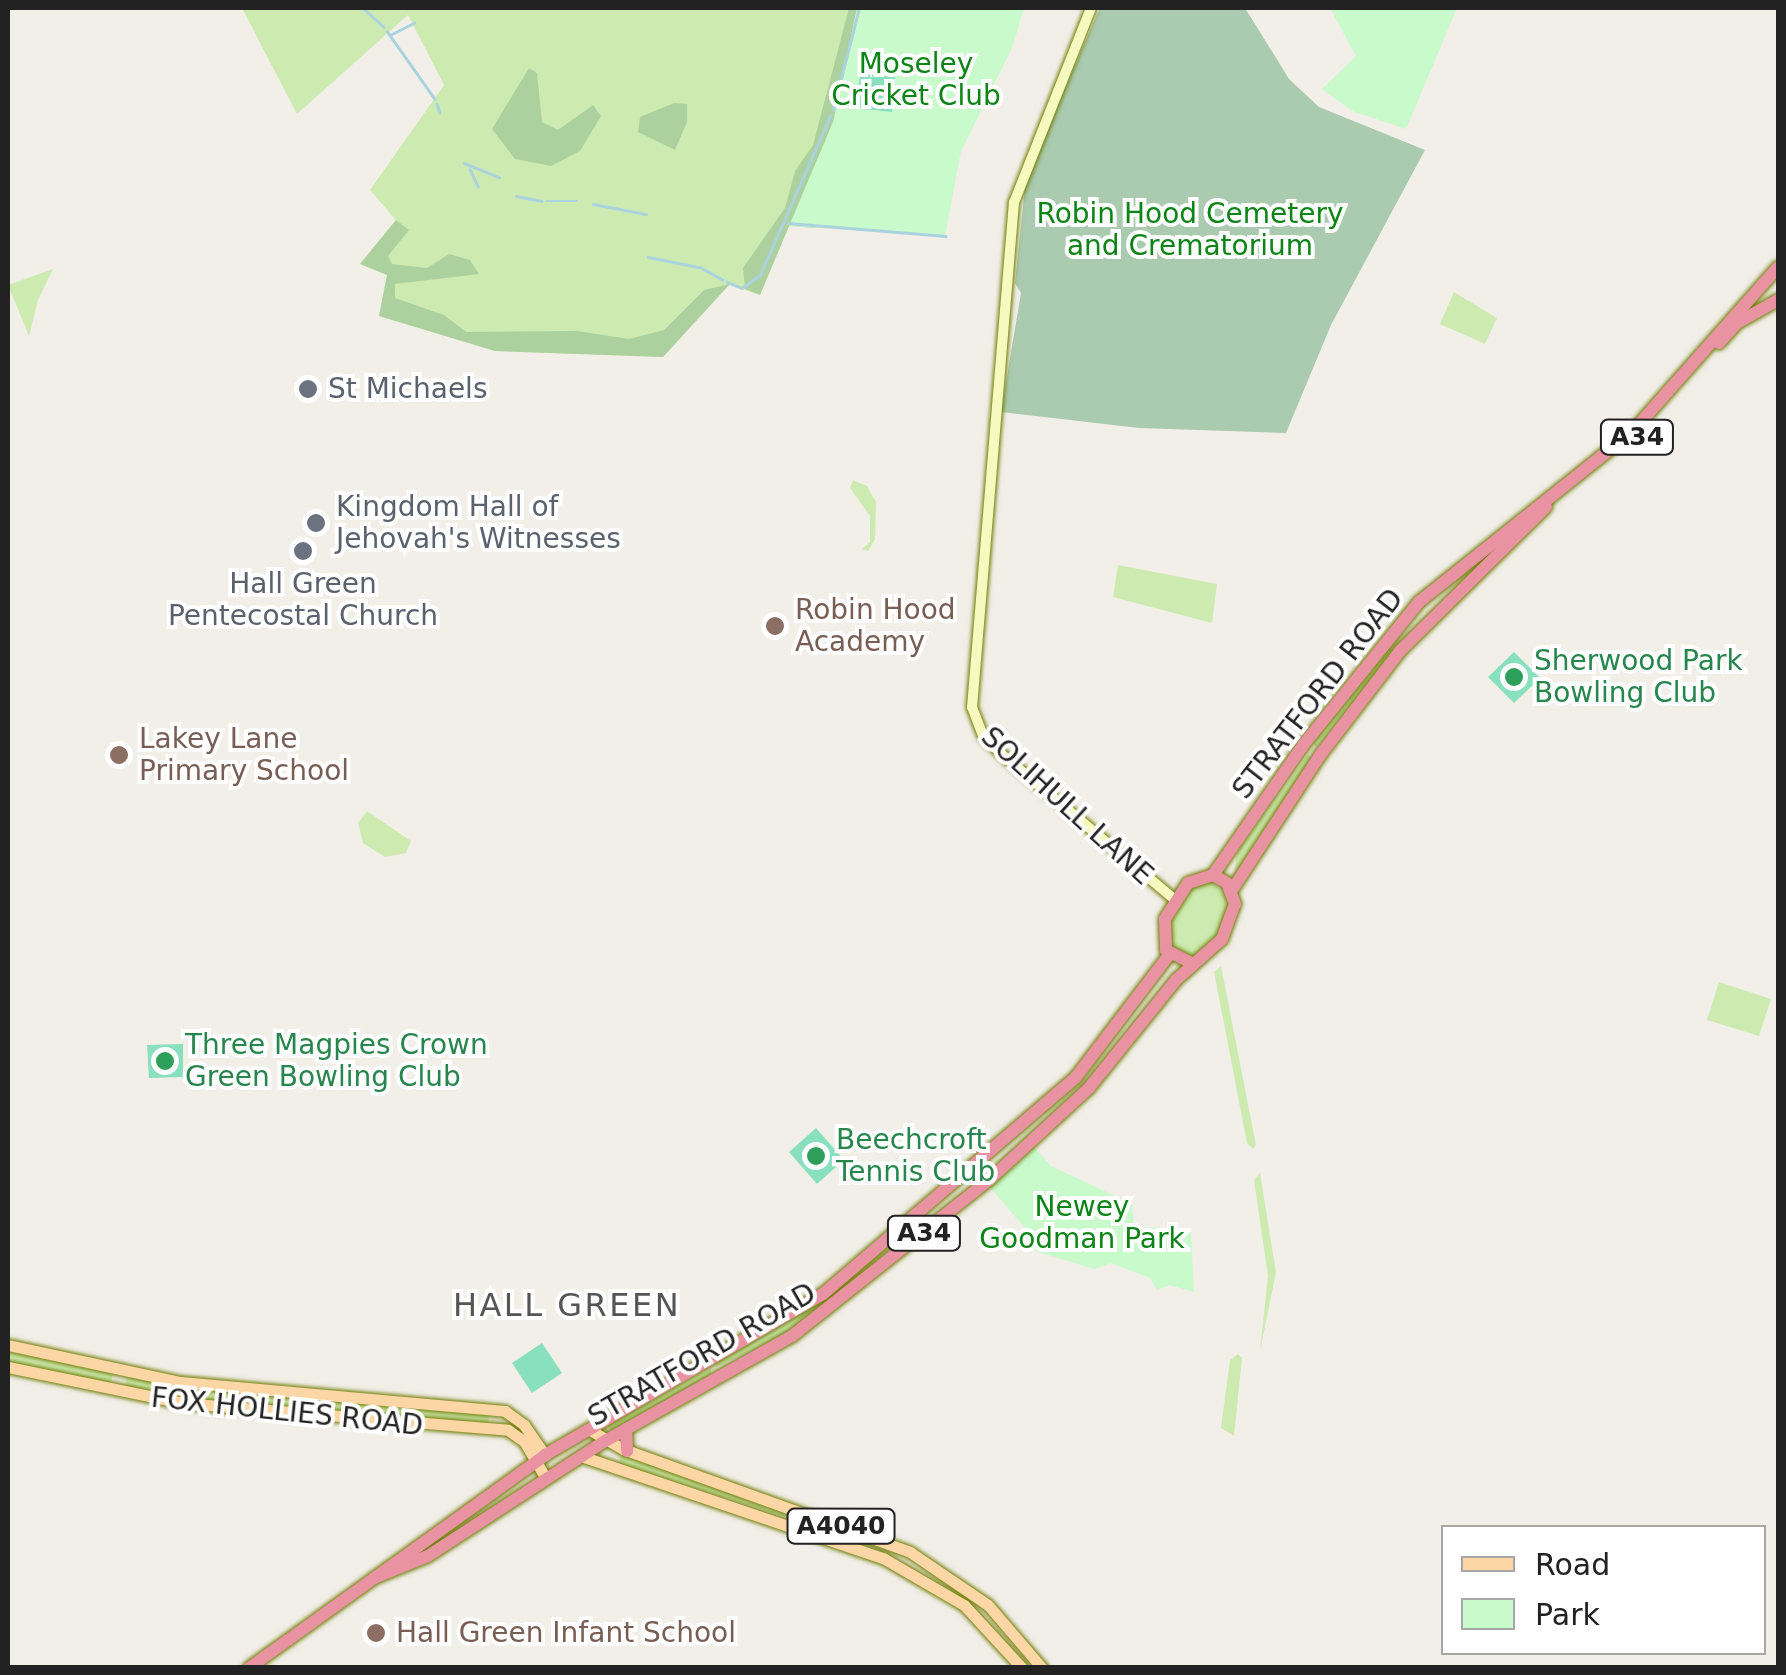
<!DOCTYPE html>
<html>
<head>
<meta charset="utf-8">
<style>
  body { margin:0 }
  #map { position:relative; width:1786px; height:1675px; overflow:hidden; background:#f2efe9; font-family:"DejaVu Sans",sans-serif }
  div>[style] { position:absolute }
  .grass>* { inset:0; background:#cdebb0 }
  .forest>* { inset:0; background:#add19e }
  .cemetery>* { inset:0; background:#aacbaf }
  .park>* { inset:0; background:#c8facc }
  .pitch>* { inset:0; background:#88e0be }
  .stream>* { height:2.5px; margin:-1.25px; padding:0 1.25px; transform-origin:1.25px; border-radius:1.25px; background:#aad3df }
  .roads { filter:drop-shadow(0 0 2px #707d05) drop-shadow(0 0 2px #707d05) }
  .secondary>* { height:10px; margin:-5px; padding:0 5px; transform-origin:5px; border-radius:5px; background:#f7fabf }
  .primary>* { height:11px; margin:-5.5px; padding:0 5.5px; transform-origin:5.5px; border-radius:5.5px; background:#fcd6a4 }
  .highway>* { height:12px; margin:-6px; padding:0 6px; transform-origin:6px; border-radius:6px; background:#e892a2 }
  .dots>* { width:28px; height:28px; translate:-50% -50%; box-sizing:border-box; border:5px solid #fff; border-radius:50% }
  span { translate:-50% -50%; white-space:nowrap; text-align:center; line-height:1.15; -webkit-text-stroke:8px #fff; paint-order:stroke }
  .shield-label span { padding:2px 8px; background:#fff; border:2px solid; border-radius:8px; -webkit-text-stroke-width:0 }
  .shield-label { font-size:25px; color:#222; font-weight:700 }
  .park-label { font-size:28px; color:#0c8416 }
  .worship-label { font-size:28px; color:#5b616d }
  .left { translate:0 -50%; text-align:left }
  .education-label { font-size:28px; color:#785e54 }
  .leisure-label { font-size:28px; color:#27864d }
  .street-label { font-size:28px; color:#222 }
  .quarter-label { font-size:32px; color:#555; letter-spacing:2.5px }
  .frame { position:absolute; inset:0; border:10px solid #222; pointer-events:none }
  .legend { position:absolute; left:1441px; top:1525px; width:325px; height:130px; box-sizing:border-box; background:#fff; border:2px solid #a7a7a7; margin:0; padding:12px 18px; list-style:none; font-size:30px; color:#222 }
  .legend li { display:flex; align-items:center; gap:20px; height:50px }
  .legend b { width:50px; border:2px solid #a7a7a7 }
</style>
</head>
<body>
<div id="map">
  <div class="grass">
    <div style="clip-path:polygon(242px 8px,857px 8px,833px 122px,760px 295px,729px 284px,663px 357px,495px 351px,379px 316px,387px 275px,360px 264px,396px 220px,370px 190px,444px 85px,408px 15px,297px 114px)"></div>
    <div style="clip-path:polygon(53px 269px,38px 300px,29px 336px,8px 285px)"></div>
    <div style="clip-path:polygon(1454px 292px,1497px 318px,1485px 344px,1440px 324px)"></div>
    <div style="clip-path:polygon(853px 480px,867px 486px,876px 502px,875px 539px,868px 551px,862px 549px,870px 542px,870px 516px,850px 488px)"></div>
    <div style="clip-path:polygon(1118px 565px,1217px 584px,1212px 623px,1113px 597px)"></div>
    <div style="clip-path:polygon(1385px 645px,1395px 651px,1316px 747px,1313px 743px)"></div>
    <div style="clip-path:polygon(1308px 754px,1311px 759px,1234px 875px,1237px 853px)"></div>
    <div style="clip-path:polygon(367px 811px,411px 841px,406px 853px,385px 857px,363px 843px,358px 823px)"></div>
    <div style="clip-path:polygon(1211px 882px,1230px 897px,1222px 930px,1200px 955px,1187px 959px,1170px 946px,1170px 924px,1192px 888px)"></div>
    <div style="clip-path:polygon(1221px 966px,1256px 1145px,1253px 1149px,1247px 1143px,1214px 972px)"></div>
    <div style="clip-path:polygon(1719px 982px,1771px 999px,1759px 1036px,1707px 1020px)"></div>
    <div style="clip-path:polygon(1260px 1173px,1276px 1272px,1260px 1351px,1268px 1276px,1254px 1180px)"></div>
    <div style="clip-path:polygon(937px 1208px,784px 1335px,716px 1367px,715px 1362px,811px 1307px)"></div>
    <div style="clip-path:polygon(8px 1350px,113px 1374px,110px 1386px,8px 1362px)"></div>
    <div style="clip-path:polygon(1238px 1354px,1242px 1358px,1234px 1436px,1221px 1428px,1230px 1360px)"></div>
    <div style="clip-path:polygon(711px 1368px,711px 1376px,612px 1432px,608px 1425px)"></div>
    <div style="clip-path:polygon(127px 1377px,256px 1392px,254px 1405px,155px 1397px,124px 1390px)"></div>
    <div style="clip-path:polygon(267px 1393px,489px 1413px,488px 1425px,265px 1407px)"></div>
    <div style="clip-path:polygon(621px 1453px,830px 1529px,830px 1531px,619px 1464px)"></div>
  </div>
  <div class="forest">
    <div style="clip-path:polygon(849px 8px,866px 8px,815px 228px,789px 226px,760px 295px,745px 289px,743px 268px,785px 208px,795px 171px,813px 145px)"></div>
    <div style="clip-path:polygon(529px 68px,537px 73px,542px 122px,558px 130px,593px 105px,601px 116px,580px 151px,551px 166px,515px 159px,492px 129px)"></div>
    <div style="clip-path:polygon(674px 103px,687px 104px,687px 122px,675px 150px,638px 132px,640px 117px)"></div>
    <div style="clip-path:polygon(396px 220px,409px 230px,388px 256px,392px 264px,427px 268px,449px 254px,470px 260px,479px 274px,395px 284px,395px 298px,444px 315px,466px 332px,577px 331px,629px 339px,664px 330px,704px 290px,730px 284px,663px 357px,495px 351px,379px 316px,387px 275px,360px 264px)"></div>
  </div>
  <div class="cemetery">
    <div style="clip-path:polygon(1100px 8px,1245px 8px,1289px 79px,1319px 107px,1425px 150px,1331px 325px,1286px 433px,1139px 428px,1001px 412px,1021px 293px,1015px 283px,1026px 177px)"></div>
  </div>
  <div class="park">
    <div style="clip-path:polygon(857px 8px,1024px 8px,1012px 48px,961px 151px,945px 236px,789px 226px,833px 122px)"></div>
    <div style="clip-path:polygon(1330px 8px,1457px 8px,1406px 129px,1352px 111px,1322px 89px,1356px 56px)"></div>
    <div style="clip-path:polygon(1035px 1148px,1051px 1166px,1132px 1204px,1134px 1227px,1191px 1229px,1194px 1292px,1170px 1285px,1157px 1290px,1150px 1278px,1111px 1263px,1094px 1269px,1035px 1251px,1026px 1242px,1030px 1234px,990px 1187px)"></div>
  </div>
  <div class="pitch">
    <div style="clip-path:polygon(860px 74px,895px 77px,892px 112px,856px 108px)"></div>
    <div style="clip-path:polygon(1514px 652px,1540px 678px,1514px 703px,1488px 677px)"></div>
    <div style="clip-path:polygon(183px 1044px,183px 1077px,149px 1078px,147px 1045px)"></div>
    <div style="clip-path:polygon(816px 1128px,844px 1160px,817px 1184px,789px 1152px)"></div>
    <div style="clip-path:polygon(542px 1343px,562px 1373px,532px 1393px,512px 1363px)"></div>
  </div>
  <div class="stream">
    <div style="left:363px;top:8px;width:28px;rotate:42deg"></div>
    <div style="left:387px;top:31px;width:83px;rotate:54.8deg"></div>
    <div style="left:390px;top:35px;width:27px;rotate:-27deg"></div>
    <div style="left:437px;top:104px;width:9px;rotate:72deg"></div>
    <div style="left:833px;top:110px;width:105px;rotate:-75.7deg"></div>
    <div style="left:464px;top:163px;width:38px;rotate:22deg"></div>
    <div style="left:470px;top:169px;width:19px;rotate:65deg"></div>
    <div style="left:516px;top:196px;width:26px;rotate:11deg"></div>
    <div style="left:547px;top:201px;width:30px"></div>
    <div style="left:593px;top:204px;width:54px;rotate:10.7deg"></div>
    <div style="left:788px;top:223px;width:158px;rotate:4.7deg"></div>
    <div style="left:648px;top:257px;width:51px;rotate:11.3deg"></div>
    <div style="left:700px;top:267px;width:26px;rotate:29deg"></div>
    <div style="left:727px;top:282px;width:16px;rotate:22deg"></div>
    <div style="left:742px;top:288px;width:22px;rotate:-36deg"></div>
    <div style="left:760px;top:275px;width:174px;rotate:-66.2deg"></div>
  </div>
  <div class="roads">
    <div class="secondary">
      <div style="left:1091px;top:8px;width:209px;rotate:111.6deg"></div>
      <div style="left:1014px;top:202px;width:507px;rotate:94.75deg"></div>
      <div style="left:972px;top:707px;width:31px;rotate:69deg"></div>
      <div style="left:983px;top:736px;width:32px;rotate:44deg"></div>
      <div style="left:1006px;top:758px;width:219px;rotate:40deg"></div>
    </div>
    <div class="primary">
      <div style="left:8px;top:1345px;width:177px;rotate:12.1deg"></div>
      <div style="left:181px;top:1382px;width:325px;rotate:5.1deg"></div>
      <div style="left:505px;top:1411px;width:24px;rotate:36deg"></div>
      <div style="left:524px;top:1425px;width:37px;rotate:55deg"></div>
      <div style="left:8px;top:1367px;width:179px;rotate:11.6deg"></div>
      <div style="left:183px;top:1403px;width:326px;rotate:4.7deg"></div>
      <div style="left:508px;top:1430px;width:19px;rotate:35deg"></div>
      <div style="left:524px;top:1441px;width:42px;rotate:59.7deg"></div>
      <div style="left:590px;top:1430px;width:38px;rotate:30deg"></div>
      <div style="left:623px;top:1449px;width:305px;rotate:19.7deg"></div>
      <div style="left:910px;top:1552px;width:94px;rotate:34.2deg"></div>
      <div style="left:988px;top:1605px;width:83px;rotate:49.4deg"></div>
      <div style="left:581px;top:1456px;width:319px;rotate:18.7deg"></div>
      <div style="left:883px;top:1558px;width:94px;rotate:30.1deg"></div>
      <div style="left:964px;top:1605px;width:86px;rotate:47.4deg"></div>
    </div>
    <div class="highway">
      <div style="left:1719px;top:343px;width:27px;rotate:-48deg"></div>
      <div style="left:1737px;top:323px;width:47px;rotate:-29.3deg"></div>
      <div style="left:1213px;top:875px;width:160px;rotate:-55.2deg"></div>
      <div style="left:1304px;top:744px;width:183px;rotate:-51deg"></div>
      <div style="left:1419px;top:602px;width:274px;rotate:-38.6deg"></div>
      <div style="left:1633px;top:431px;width:219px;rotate:-48.5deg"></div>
      <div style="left:1232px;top:890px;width:163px;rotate:-56.8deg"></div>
      <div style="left:1321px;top:754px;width:130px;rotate:-52.5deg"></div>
      <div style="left:1400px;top:651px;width:205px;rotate:-44.6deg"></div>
      <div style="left:626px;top:1429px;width:22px;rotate:87deg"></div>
      <div style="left:374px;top:1578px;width:58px;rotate:-22.2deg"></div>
      <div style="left:428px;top:1556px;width:211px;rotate:-33deg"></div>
      <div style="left:605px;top:1441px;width:214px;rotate:-29.3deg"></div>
      <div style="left:792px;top:1336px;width:251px;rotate:-38.4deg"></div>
      <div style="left:989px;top:1180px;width:136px;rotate:-42.6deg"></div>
      <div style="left:1089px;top:1088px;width:139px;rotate:-51.1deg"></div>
      <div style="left:1176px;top:980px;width:62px;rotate:-41.7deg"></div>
      <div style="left:1222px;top:939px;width:37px;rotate:-70deg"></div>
      <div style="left:1235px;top:904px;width:22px;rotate:-111deg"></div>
      <div style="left:1227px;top:883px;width:16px;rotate:-150deg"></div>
      <div style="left:1213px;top:875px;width:26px;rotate:162deg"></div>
      <div style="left:1188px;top:883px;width:43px;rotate:122.6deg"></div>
      <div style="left:1165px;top:919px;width:31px;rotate:88deg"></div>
      <div style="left:1166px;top:950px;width:31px;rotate:27deg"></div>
      <div style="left:249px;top:1668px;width:365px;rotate:-35.7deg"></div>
      <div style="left:545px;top:1455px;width:321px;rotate:-30.1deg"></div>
      <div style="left:823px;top:1294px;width:333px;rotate:-40.6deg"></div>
      <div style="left:1076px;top:1077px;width:153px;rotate:-52.7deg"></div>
    </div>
  </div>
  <div class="dots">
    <div style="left:308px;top:389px;background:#6b7280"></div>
    <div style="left:316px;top:523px;background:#6b7280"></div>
    <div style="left:303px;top:551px;background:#6b7280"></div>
    <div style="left:775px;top:626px;background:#8d6e63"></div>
    <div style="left:1514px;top:677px;background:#2e9e5b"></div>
    <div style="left:119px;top:755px;background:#8d6e63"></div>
    <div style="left:165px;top:1061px;background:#2e9e5b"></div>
    <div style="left:816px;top:1156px;background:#2e9e5b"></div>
    <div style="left:376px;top:1633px;background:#8d6e63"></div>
  </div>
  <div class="shield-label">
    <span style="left:1637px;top:437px">A34</span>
    <span style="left:924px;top:1233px">A34</span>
    <span style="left:841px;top:1526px">A4040</span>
  </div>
  <div class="park-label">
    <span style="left:916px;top:80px">Moseley<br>Cricket Club</span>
    <span style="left:1190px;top:230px">Robin Hood Cemetery<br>and Crematorium</span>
    <span style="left:1082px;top:1223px">Newey<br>Goodman Park</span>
  </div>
  <div class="worship-label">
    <span class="left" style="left:328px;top:389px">St Michaels</span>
    <span class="left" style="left:336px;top:523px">Kingdom Hall of<br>Jehovah's Witnesses</span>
    <span style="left:303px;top:600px">Hall Green<br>Pentecostal Church</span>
  </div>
  <div class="education-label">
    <span class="left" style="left:795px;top:626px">Robin Hood<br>Academy</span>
    <span class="left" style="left:139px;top:755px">Lakey Lane<br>Primary School</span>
    <span class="left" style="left:396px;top:1633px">Hall Green Infant School</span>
  </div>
  <div class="leisure-label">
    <span class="left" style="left:1534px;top:677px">Sherwood Park<br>Bowling Club</span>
    <span class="left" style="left:185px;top:1061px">Three Magpies Crown<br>Green Bowling Club</span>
    <span class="left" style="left:836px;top:1156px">Beechcroft<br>Tennis Club</span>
  </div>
  <div class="street-label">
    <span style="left:1318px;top:694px;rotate:-52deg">STRATFORD ROAD</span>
    <span style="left:1067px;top:806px;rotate:42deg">SOLIHULL LANE</span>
    <span style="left:702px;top:1355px;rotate:-30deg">STRATFORD ROAD</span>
    <span style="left:287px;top:1412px;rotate:6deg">FOX HOLLIES ROAD</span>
  </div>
  <div class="quarter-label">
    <span style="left:567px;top:1305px">HALL GREEN</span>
  </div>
  <div class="frame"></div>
  <ul class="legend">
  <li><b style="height:12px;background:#fcd6a4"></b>Road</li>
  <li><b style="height:28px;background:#c8facc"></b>Park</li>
  </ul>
</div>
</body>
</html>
